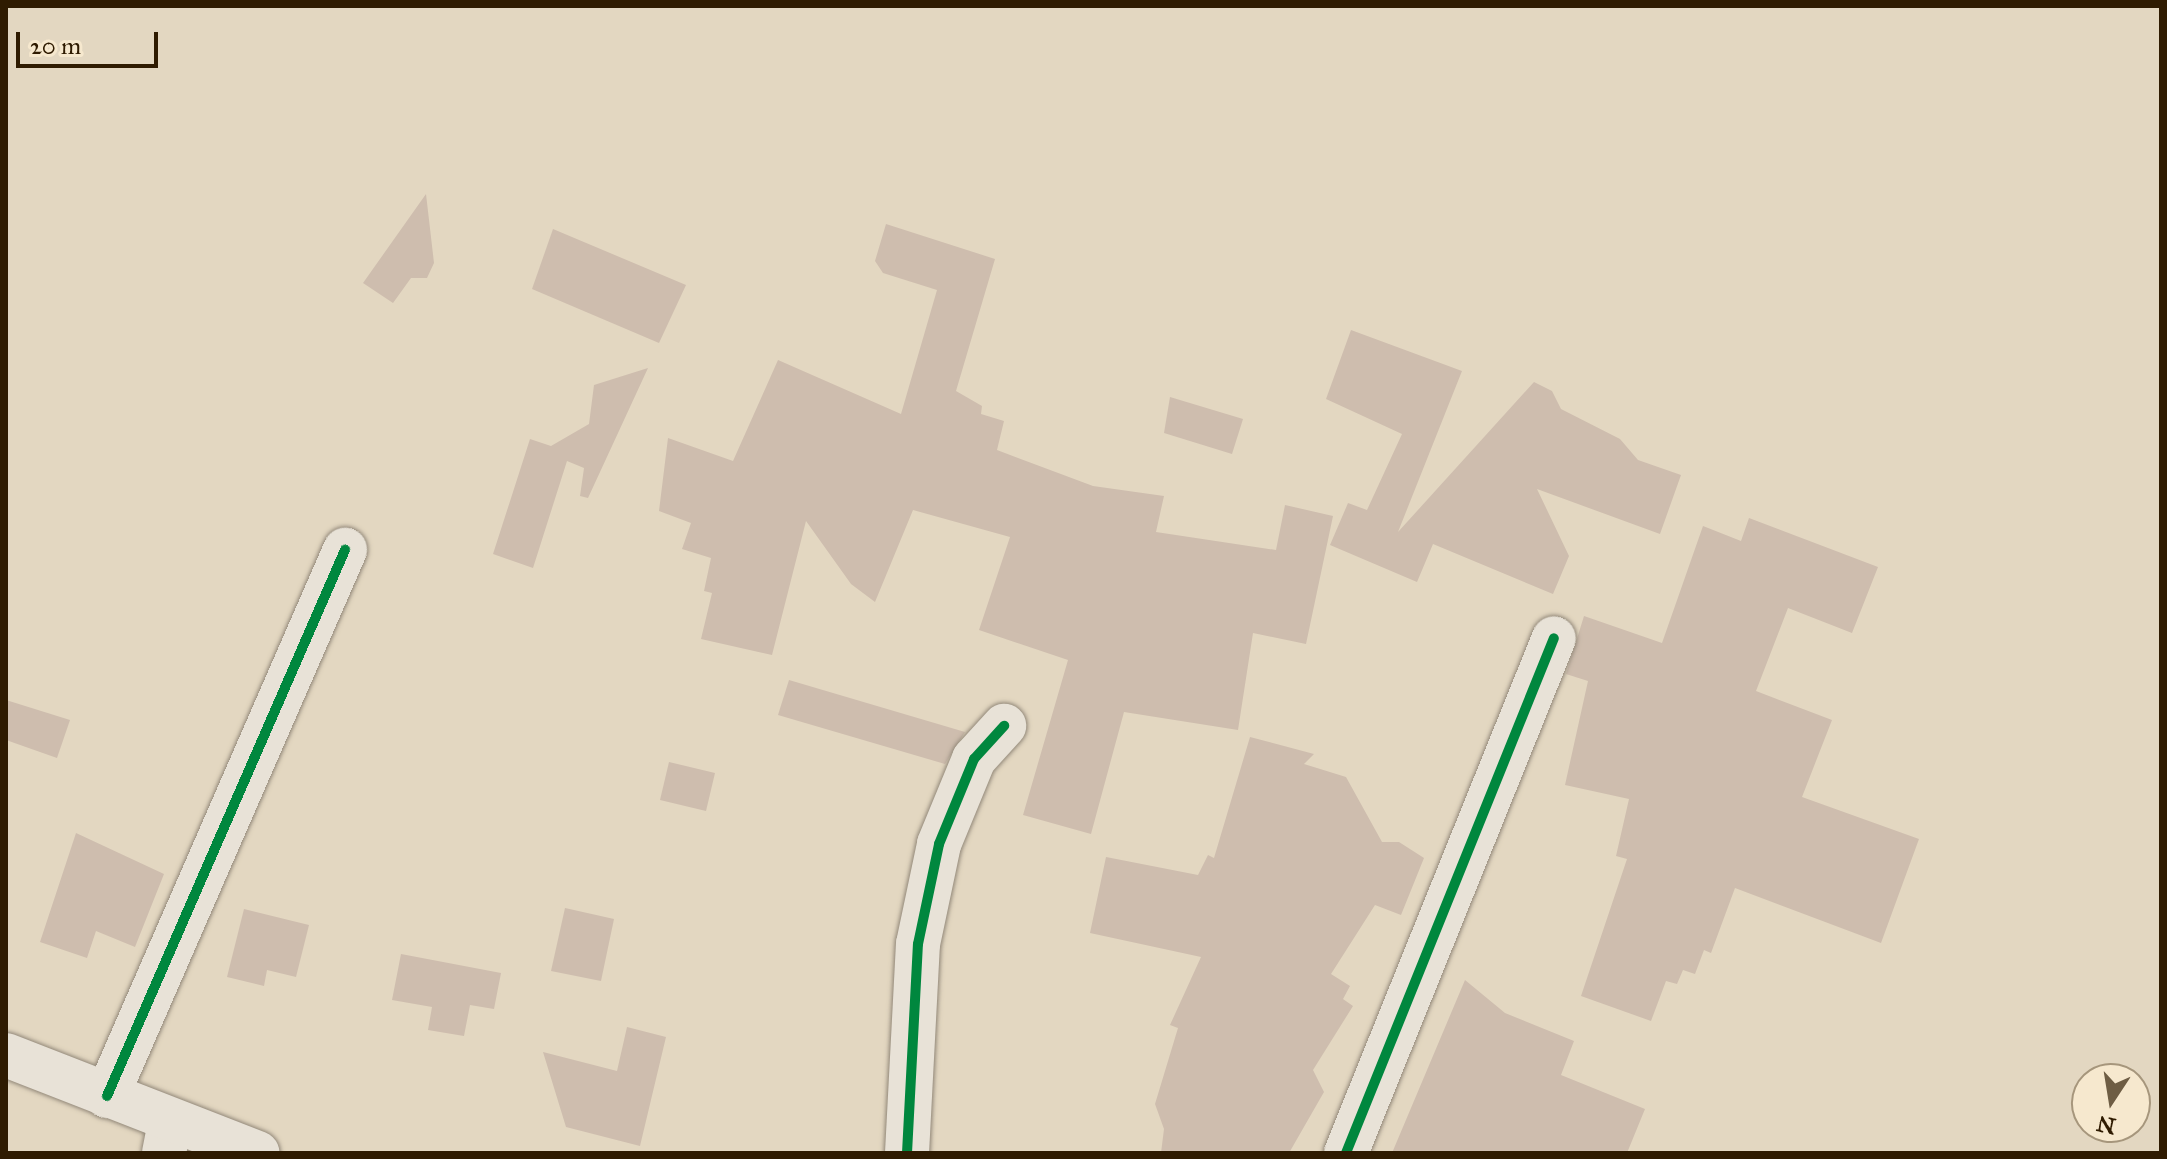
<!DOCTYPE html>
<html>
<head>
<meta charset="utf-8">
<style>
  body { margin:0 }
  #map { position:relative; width:2167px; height:1159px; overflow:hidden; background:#e3d7c1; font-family:"IM FELL Great Primer",serif }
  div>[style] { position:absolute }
  .building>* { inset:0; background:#cebdae }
  .roads { filter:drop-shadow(0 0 2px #928879) drop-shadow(0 0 2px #928879) }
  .street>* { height:44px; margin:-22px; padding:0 22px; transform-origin:22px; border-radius:22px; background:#e8e2d7 }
  .secondary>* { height:44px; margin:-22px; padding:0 22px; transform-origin:22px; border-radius:22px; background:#e8e2d7 }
  .cycleway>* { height:10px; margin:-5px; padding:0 5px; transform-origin:5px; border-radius:5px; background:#00873e }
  span { translate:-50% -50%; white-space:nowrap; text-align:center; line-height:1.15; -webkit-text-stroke:8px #f6e8ce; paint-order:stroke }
  .frame { position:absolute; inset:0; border:8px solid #2f1b01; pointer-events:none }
  .north { position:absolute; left:2071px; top:1063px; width:80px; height:80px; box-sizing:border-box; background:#f6e8ce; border:2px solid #a6967c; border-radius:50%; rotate:192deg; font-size:22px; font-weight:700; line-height:32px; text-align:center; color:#2f1b01 }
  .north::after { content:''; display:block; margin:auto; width:28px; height:36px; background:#6e5d44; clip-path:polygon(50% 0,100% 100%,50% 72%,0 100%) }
  .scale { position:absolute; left:16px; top:32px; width:142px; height:36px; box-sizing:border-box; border:4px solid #2f1b01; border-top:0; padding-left:10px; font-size:24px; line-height:28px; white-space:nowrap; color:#2f1b01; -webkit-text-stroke:6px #f6e8ce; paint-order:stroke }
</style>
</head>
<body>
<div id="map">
  <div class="building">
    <div style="clip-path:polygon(426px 194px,434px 263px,427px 278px,411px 278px,393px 303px,363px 283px)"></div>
    <div style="clip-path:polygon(886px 224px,995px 259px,956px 391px,982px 406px,981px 414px,1004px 421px,997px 450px,1093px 486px,1164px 496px,1156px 532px,1276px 550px,1285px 505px,1333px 516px,1306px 644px,1253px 633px,1238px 730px,1124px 712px,1091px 834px,1023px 815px,1068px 660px,979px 630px,1010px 537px,913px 510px,875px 602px,851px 584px,806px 521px,772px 655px,701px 639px,712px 593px,704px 591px,711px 558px,682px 549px,691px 523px,659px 511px,668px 438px,733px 461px,778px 360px,901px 414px,937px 290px,883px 273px,875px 261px)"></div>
    <div style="clip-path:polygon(553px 229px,686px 285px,659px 343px,532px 289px)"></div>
    <div style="clip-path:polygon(1351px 330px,1462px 371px,1398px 532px,1534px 382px,1552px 391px,1561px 409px,1620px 439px,1638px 460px,1681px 475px,1660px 534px,1537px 489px,1569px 556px,1553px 594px,1433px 544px,1417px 582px,1330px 545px,1348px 503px,1367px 510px,1402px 434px,1326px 399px)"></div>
    <div style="clip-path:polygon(648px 368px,588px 498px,580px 496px,584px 468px,567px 461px,533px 568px,493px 554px,530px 439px,551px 446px,589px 424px,594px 385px)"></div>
    <div style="clip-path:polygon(1170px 397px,1243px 419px,1232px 454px,1164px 433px)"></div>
    <div style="clip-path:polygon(1749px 518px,1878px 567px,1852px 633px,1788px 608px,1756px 691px,1832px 720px,1802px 797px,1919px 839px,1881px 943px,1735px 888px,1711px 953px,1704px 950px,1695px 974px,1683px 970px,1677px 984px,1666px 981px,1651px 1021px,1581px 996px,1627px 859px,1616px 856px,1629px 799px,1565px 785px,1588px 681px,1566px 674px,1584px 616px,1662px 643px,1703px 526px,1741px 541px)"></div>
    <div style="clip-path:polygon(789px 680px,965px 732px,945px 764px,778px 715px)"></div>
    <div style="clip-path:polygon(6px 700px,70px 720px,57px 758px,6px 740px)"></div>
    <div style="clip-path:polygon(1250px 737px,1314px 754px,1304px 764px,1346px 777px,1382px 842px,1399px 842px,1424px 858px,1401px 915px,1375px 905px,1331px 974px,1350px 986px,1343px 999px,1353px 1006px,1313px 1070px,1324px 1092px,1289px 1153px,1161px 1153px,1164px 1129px,1155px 1104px,1178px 1028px,1170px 1025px,1201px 957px,1090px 933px,1106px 857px,1198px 875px,1208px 855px,1214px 858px)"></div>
    <div style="clip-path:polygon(669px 762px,715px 773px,706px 811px,660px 800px)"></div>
    <div style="clip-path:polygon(76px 833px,164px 874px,135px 947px,96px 931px,87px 958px,40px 942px)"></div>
    <div style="clip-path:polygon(565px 908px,614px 919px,601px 981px,551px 971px)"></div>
    <div style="clip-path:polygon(244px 909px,309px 925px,296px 977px,267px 970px,264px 986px,227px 977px)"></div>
    <div style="clip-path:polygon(401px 954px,501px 973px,494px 1009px,470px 1005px,464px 1036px,428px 1030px,432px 1007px,392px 1000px)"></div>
    <div style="clip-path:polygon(1465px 980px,1505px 1013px,1574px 1041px,1561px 1075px,1645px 1109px,1627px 1153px,1392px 1153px)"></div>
    <div style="clip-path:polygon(627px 1027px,666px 1037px,640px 1146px,566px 1127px,543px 1052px,617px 1071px)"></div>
  </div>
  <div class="roads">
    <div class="street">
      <div style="left:107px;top:1096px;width:596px;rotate:-66.45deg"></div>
      <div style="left:164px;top:1153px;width:33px;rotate:-79deg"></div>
      <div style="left:907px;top:1153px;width:209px;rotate:-87deg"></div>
      <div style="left:918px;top:944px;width:102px;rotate:-78.1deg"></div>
      <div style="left:939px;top:844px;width:92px;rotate:-67.6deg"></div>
      <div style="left:974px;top:759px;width:45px;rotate:-47.7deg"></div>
      <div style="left:1346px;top:1153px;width:555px;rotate:-68.01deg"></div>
    </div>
    <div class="secondary">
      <div style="left:6px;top:1055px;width:270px;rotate:21.3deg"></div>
    </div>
  </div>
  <div class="cycleway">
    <div style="left:107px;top:1096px;width:596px;rotate:-66.45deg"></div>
    <div style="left:907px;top:1153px;width:209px;rotate:-87deg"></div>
    <div style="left:918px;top:944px;width:102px;rotate:-78.1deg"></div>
    <div style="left:939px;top:844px;width:92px;rotate:-67.6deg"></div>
    <div style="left:974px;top:759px;width:45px;rotate:-47.7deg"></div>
    <div style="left:1346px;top:1153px;width:555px;rotate:-68.01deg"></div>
  </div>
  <div class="frame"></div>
  <div class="north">N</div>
  <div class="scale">20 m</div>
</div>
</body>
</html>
